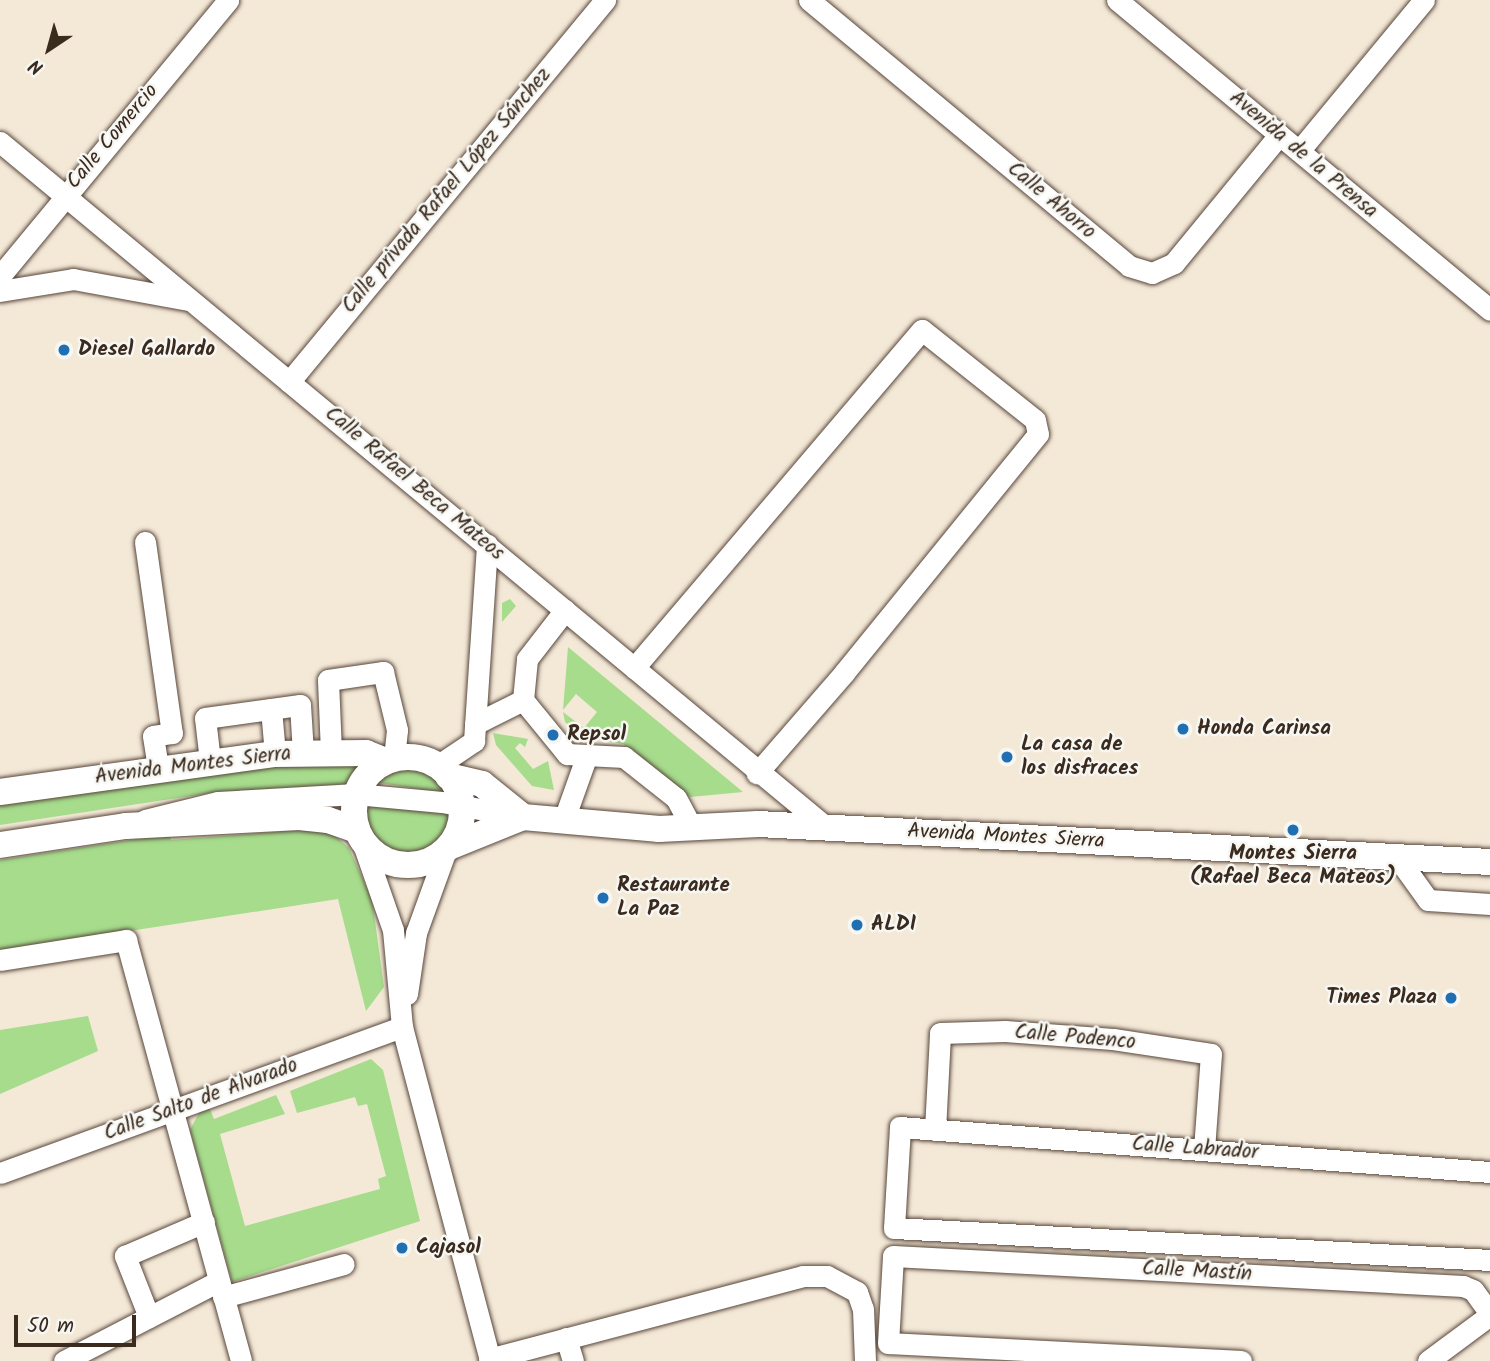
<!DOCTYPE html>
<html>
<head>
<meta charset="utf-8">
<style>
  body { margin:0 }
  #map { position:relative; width:1490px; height:1361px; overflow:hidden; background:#f4e8d7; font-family:Kalam,sans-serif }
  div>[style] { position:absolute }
  .green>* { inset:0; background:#a6dc8c }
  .roads { filter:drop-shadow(0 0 2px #57463a) drop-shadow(0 0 2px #57463a) }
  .minor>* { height:21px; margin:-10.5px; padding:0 10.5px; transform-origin:10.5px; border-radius:10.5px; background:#fff }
  .major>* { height:26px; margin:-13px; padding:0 13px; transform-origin:13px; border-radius:13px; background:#fff }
  .major>.ring { margin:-13px; padding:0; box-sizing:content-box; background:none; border:26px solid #fff; border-radius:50% }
  .dots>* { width:19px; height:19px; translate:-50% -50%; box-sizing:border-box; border:4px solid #f6f6f2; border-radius:50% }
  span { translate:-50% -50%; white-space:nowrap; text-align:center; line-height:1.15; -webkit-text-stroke:5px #f6f6f2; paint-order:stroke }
  .street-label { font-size:21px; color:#3b2a1e }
  .poi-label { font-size:21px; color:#3b2a1e; font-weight:700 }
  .left { translate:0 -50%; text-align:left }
  .right { translate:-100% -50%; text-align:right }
  .north { position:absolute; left:14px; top:14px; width:70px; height:70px; -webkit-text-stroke:5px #f6f6f2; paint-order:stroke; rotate:216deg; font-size:19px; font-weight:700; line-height:28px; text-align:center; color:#3b2a1e }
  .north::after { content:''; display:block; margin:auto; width:24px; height:32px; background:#3b2a1e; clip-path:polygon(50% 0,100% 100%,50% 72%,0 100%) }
  .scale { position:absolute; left:14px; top:1315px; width:122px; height:32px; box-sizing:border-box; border:4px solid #3b2a1e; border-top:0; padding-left:9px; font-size:21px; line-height:24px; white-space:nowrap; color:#3b2a1e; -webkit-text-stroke:5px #f6f6f2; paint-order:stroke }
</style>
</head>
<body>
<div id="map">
  <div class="green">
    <div style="clip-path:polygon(510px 599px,516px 606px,502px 622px,502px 603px)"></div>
    <div style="clip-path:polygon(568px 647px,743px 792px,690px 797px,623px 744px,583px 737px,565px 722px,563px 712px,584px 728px,597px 712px,576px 694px,563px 710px)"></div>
    <div style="clip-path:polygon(493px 733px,528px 739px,525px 747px,520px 743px,515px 748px,533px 769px,548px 761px,554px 790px,532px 786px,496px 745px)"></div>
    <div style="clip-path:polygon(363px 764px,349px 784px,217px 792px,0 825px,0 799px,235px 765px)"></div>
    <div style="clip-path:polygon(409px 767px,434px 776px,444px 793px,374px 782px,386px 772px)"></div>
    <div style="clip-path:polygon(364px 806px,451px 814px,451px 820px,438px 843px,408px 855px,394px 853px,374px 839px,366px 826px)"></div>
    <div style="clip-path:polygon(313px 829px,335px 836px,349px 848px,372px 899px,384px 987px,366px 1011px,338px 899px,0 951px,0 860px,170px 834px,171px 840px)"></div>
    <div style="clip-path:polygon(88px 1016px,98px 1051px,0 1094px,0 1030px)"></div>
    <div style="clip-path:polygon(371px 1059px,383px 1070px,420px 1221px,232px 1282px,190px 1130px,201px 1109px,209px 1107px,214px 1119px,276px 1095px,285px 1114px,220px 1134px,245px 1226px,380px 1189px,378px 1179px,386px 1176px,367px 1104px,358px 1106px,355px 1097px,297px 1113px,290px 1091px)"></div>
  </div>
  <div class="roads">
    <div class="minor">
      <div style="left:809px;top:0;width:416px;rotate:39.7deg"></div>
      <div style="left:1129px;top:266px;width:24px;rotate:17deg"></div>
      <div style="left:1152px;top:273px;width:24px;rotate:-24deg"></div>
      <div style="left:1174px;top:263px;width:166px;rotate:-50.6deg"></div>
      <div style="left:1117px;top:0;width:485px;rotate:39.7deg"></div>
      <div style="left:0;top:142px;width:1073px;rotate:39.67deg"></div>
      <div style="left:1299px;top:151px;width:196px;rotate:-50.4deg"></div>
      <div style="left:0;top:276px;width:358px;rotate:-50.4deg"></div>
      <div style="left:0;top:291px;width:74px;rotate:-9.3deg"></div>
      <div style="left:73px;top:279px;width:117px;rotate:10.3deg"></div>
      <div style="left:289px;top:382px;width:496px;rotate:-50.4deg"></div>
      <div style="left:145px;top:542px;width:193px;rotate:82deg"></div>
      <div style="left:172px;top:733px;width:19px;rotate:171deg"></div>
      <div style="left:153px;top:736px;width:32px;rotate:81deg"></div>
      <div style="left:634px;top:668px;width:444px;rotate:-49.6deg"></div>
      <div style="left:922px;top:330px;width:144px;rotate:38.5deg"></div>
      <div style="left:1035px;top:420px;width:14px;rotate:78deg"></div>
      <div style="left:1038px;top:434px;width:308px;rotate:129.1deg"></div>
      <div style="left:844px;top:673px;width:133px;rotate:131deg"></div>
      <div style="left:523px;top:700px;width:70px;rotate:50.8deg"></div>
      <div style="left:567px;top:754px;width:57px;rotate:3deg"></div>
      <div style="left:624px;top:757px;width:66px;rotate:38.3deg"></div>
      <div style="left:676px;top:798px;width:34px;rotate:62deg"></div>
      <div style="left:271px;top:709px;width:45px;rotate:84.9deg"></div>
      <div style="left:475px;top:724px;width:54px;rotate:-26.6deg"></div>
      <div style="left:523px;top:700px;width:41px;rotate:-84.4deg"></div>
      <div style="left:527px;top:659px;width:62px;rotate:-52.2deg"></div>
      <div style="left:331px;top:752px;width:72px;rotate:-92.4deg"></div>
      <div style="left:328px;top:680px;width:56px;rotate:-8.3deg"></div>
      <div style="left:383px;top:672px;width:60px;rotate:76.4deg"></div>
      <div style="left:397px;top:730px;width:29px;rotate:96deg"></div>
      <div style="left:210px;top:761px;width:43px;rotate:-96.6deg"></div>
      <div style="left:205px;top:718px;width:96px;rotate:-7.8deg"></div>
      <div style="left:300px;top:705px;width:48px;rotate:86.4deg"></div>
      <div style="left:437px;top:766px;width:45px;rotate:-34deg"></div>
      <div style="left:474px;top:741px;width:197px;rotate:-86.2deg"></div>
      <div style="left:145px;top:820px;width:75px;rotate:-13.9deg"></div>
      <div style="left:218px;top:802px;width:138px;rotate:-3.3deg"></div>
      <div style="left:356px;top:794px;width:86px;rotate:5.3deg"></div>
      <div style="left:442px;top:802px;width:82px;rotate:10.5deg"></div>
      <div style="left:563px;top:822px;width:71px;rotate:-70.3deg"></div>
      <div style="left:362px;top:841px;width:94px;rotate:70.8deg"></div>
      <div style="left:393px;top:930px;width:97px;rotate:84.7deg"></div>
      <div style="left:402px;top:1027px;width:345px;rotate:75.2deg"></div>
      <div style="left:1397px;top:857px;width:53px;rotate:54.2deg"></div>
      <div style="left:1428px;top:900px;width:62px;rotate:3.7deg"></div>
      <div style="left:0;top:960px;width:128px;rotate:-9deg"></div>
      <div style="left:126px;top:940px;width:436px;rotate:74.7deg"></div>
      <div style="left:407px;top:994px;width:62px;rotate:-81.6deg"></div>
      <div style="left:416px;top:933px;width:88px;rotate:-70.1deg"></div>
      <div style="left:935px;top:1130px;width:97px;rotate:-87deg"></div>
      <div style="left:940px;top:1033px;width:65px;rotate:-1.8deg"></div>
      <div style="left:1005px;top:1031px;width:108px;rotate:4.2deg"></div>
      <div style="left:1113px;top:1039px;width:99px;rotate:8.7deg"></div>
      <div style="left:1211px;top:1054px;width:96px;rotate:94.2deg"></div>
      <div style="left:1490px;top:1172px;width:592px;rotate:-175.64deg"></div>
      <div style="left:900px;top:1127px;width:101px;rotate:93.4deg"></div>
      <div style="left:894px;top:1228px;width:597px;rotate:3.07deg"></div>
      <div style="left:0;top:1173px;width:428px;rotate:-20deg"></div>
      <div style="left:223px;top:1297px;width:125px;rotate:-15.3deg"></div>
      <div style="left:149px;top:1317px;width:66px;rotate:-111.5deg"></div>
      <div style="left:125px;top:1256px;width:86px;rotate:-23.3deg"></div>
      <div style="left:566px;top:1338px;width:24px;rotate:73deg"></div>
      <div style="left:489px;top:1359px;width:325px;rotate:-14.8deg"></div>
      <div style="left:803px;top:1276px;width:24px"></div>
      <div style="left:827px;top:1276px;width:34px;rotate:28deg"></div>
      <div style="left:857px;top:1292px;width:18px;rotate:71deg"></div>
      <div style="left:863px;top:1309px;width:52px;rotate:87.8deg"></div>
      <div style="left:64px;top:1361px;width:174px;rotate:-27.3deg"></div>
      <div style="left:1241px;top:1361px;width:353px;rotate:-177.1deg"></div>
      <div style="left:888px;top:1343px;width:87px;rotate:-86.7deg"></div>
      <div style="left:893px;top:1256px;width:571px;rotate:3.01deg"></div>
      <div style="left:1463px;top:1286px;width:11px;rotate:22deg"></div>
      <div style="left:1473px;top:1290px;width:29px;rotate:54deg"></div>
      <div style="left:1428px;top:1361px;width:77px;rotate:-36.6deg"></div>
    </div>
    <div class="major">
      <div class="ring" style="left:354px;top:757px;width:82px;height:82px"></div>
      <div style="left:448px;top:776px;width:35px;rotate:13deg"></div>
      <div style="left:482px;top:784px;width:53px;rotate:38.8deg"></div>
      <div style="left:0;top:792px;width:278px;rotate:-7.9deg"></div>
      <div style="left:275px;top:754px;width:91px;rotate:-0.6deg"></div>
      <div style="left:366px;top:753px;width:22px;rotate:22deg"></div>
      <div style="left:0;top:845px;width:127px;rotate:-8.6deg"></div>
      <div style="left:126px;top:826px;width:173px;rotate:-3deg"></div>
      <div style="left:299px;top:817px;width:29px;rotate:6deg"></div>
      <div style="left:328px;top:820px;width:31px;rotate:19deg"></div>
      <div style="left:449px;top:847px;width:80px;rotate:-22.1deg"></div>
      <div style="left:523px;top:817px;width:137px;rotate:5deg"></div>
      <div style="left:659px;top:829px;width:99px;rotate:-2.9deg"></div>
      <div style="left:758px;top:824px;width:733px;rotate:2.97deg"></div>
    </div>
  </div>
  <div class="dots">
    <div style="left:64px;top:350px;background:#1f6fb2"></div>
    <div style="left:1183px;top:729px;background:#1f6fb2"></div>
    <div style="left:553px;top:735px;background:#1f6fb2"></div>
    <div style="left:1007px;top:757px;background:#1f6fb2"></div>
    <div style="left:1293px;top:830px;background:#1f6fb2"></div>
    <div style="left:603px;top:898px;background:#1f6fb2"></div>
    <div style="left:857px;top:925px;background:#1f6fb2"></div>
    <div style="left:1451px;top:998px;background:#1f6fb2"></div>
    <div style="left:402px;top:1248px;background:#1f6fb2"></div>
  </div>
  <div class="street-label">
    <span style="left:113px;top:137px;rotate:-50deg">Calle Comercio</span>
    <span style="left:1303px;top:155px;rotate:40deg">Avenida de la Prensa</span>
    <span style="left:447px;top:191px;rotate:-50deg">Calle privada Rafael López Sánchez</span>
    <span style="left:1051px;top:201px;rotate:40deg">Calle Ahorro</span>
    <span style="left:414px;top:484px;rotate:40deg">Calle Rafael Beca Mateos</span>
    <span style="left:193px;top:766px;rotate:-7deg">Avenida Montes Sierra</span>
    <span style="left:1006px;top:837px;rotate:3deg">Avenida Montes Sierra</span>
    <span style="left:1075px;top:1038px;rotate:5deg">Calle Podenco</span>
    <span style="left:201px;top:1100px;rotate:-20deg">Calle Salto de Alvarado</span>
    <span style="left:1195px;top:1149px;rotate:4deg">Calle Labrador</span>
    <span style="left:1197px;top:1272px;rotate:3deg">Calle Mastín</span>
  </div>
  <div class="poi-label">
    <span class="left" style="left:78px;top:350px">Diesel Gallardo</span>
    <span class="left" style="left:1197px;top:729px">Honda Carinsa</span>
    <span class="left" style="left:567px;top:735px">Repsol</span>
    <span class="left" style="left:1021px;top:757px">La casa de<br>los disfraces</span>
    <span style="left:1293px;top:866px">Montes Sierra<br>(Rafael Beca Mateos)</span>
    <span class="left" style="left:617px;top:898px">Restaurante<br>La Paz</span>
    <span class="left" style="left:871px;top:925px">ALDI</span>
    <span class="right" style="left:1437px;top:998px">Times Plaza</span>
    <span class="left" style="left:416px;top:1248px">Cajasol</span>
  </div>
  <div class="north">N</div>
  <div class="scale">50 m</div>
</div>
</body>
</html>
